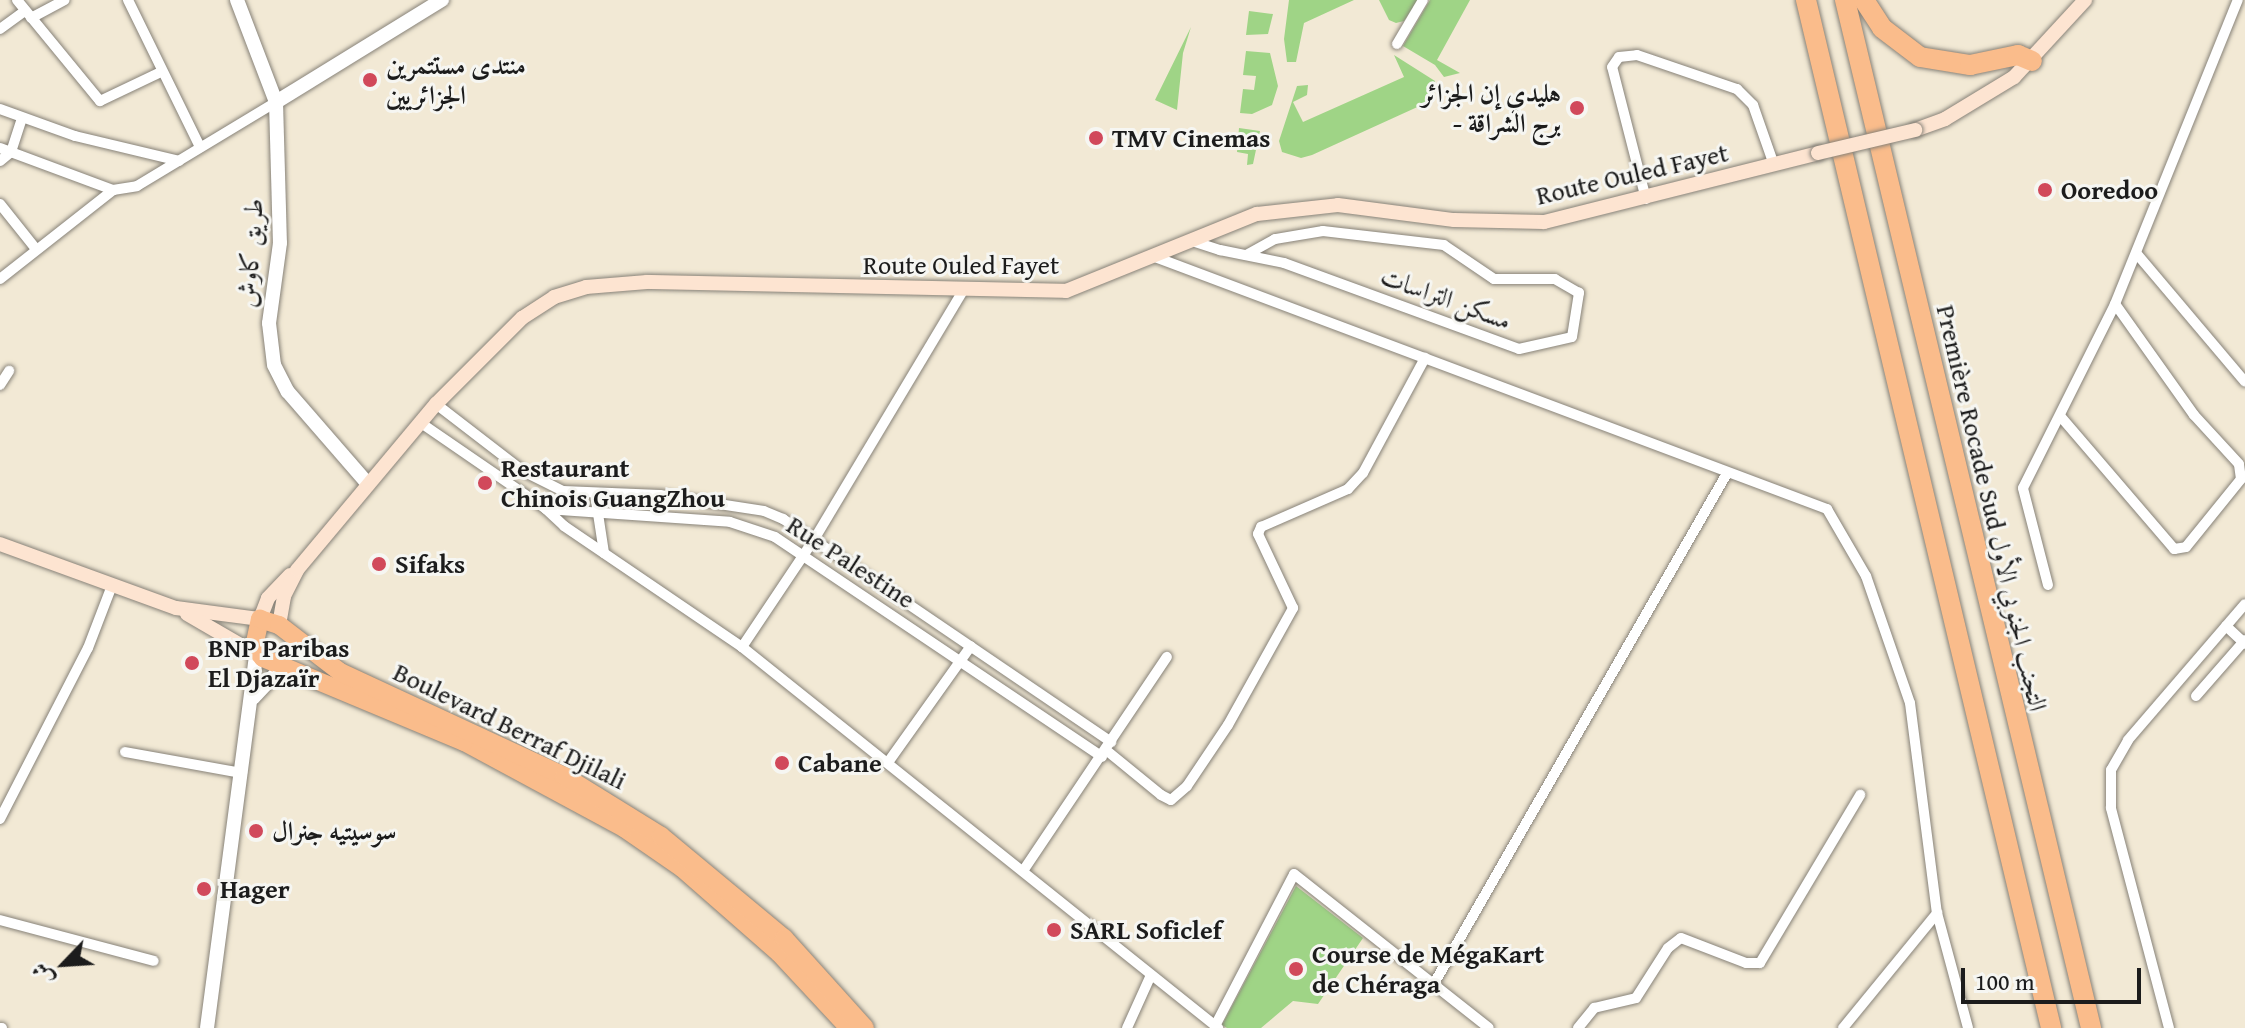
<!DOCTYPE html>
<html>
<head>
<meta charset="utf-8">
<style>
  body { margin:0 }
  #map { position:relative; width:2245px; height:1028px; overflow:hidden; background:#f2e9d5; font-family:"Gentium Book Plus",Amiri,serif }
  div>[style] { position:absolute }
  .green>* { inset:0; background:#9fd486 }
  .roads { filter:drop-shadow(0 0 2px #878278) drop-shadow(0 0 2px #878278) }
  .minor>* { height:10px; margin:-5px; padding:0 5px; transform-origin:5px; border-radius:5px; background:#fff }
  .tertiary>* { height:14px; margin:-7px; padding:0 7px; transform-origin:7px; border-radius:7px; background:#fff }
  .secondary>* { height:14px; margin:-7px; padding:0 7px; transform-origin:7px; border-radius:7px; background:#fde4d1 }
  .trunk>* { height:18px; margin:-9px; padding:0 9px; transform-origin:9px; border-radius:9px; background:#fabc8b }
  .motorway>* { height:20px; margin:-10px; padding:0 10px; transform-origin:10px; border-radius:10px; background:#fabc8b }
  .bridges { filter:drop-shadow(0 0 2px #878278) drop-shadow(0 0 2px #878278) }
  .secondary-bridge>* { height:14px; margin:-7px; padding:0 7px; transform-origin:7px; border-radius:7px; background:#fde4d1 }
  .dots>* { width:22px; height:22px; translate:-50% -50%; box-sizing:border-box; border:4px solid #f6f6f2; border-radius:50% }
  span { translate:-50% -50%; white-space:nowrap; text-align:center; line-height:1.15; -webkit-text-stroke:6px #f6f6f2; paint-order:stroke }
  .poi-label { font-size:26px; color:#1c1c1c; font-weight:700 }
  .left { translate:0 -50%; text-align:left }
  .right { translate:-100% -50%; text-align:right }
  .street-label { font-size:26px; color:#1c1c1c }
  .north { position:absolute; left:24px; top:924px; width:80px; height:80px; -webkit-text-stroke:6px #f6f6f2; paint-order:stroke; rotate:245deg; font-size:22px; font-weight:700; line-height:32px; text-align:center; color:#1c1c1c }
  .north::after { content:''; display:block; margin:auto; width:28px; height:36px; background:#1c1c1c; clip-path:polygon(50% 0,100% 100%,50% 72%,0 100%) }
  .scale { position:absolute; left:1961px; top:968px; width:180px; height:36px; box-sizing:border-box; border:4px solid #1c1c1c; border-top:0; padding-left:10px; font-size:24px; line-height:28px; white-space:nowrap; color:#1c1c1c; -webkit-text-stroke:6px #f6f6f2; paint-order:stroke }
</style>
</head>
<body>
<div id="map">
  <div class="green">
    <div style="clip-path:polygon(1289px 0,1354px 0,1304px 23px,1296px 62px,1287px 62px,1284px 39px)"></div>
    <div style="clip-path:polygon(1379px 0,1418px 0,1404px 21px,1396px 23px,1389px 20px)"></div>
    <div style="clip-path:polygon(1430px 0,1470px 0,1437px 60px,1460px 73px,1444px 77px,1435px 65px,1403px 46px)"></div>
    <div style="clip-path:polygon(1249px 11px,1273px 14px,1268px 34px,1246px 35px)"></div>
    <div style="clip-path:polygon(1191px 27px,1183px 53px,1177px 110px,1155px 100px)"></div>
    <div style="clip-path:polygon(1246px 51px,1270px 53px,1278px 86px,1272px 105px,1252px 114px,1240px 113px,1243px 89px,1254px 90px,1256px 76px,1243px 75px)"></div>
    <div style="clip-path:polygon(1394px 55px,1435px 81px,1435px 93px,1424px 104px,1312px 155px,1301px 158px,1282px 152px,1279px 141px,1297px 86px,1308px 85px,1307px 95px,1293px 102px,1303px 122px,1404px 77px)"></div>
    <div style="clip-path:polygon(1239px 128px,1260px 131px,1253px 164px,1247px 165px,1248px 154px,1237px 152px)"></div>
    <div style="clip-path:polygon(1296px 886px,1363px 938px,1318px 1004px,1293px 1001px,1261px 1028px,1227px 1028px,1222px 1025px)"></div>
  </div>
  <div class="roads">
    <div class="minor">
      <div style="left:17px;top:0;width:131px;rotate:50.6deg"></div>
      <div style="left:100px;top:101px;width:68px;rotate:-25.4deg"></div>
      <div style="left:128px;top:0;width:164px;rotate:63.9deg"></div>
      <div style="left:31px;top:18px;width:38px;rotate:-28deg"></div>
      <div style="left:0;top:29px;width:31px;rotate:-36deg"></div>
      <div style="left:1397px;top:44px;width:51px;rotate:-59.4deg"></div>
      <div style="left:0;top:109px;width:80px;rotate:19.8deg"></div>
      <div style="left:75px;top:136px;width:107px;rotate:13.5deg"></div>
      <div style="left:0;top:148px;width:121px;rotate:20.4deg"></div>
      <div style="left:0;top:161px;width:14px;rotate:-39deg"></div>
      <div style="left:11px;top:152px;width:36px;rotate:-72deg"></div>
      <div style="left:1646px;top:199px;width:136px;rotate:-104.4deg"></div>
      <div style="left:1612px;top:67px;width:12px;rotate:-55deg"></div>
      <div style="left:1619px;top:57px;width:18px;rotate:-6deg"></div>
      <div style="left:1637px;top:55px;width:106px;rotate:18.8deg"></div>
      <div style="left:1737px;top:89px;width:23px;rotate:45deg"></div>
      <div style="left:1753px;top:105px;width:64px;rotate:70.7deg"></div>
      <div style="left:0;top:204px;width:58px;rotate:51.3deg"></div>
      <div style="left:1189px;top:240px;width:33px;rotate:18deg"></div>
      <div style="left:1220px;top:250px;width:65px;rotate:11.5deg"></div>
      <div style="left:1284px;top:263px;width:250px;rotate:20.1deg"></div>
      <div style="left:1519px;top:349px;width:54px;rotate:-12.8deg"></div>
      <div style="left:1572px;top:337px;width:45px;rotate:-81deg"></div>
      <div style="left:1579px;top:293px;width:28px;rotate:-150deg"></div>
      <div style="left:1555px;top:279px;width:61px;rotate:180deg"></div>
      <div style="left:1494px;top:279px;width:60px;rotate:-145.8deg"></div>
      <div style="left:1444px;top:245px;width:122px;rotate:-173.4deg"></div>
      <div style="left:1323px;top:231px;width:49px;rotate:170.5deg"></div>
      <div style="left:1275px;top:239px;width:33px;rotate:151deg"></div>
      <div style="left:2137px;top:254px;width:167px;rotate:49.8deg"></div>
      <div style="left:1155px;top:257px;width:718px;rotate:20.56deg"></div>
      <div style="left:1827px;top:509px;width:78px;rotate:59.8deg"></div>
      <div style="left:1866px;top:576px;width:134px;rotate:70.9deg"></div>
      <div style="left:1910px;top:703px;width:212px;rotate:82.7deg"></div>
      <div style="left:1937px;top:913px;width:119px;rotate:74.9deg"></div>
      <div style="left:0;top:279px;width:144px;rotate:-38.2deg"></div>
      <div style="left:113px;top:190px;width:24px;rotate:-9deg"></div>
      <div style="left:137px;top:186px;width:162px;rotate:-31.1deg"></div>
      <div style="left:0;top:385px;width:17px;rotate:-57deg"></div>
      <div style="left:436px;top:404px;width:110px;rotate:37.6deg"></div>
      <div style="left:523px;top:471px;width:45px;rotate:26.6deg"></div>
      <div style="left:563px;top:491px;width:97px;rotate:2.4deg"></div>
      <div style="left:660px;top:495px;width:105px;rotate:8.7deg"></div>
      <div style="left:764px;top:511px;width:21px;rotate:23deg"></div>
      <div style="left:783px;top:519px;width:397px;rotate:34.2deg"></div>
      <div style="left:2061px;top:417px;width:174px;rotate:49.4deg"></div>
      <div style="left:2174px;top:549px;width:12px;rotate:-9deg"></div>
      <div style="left:2186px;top:547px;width:87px;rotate:-51deg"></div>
      <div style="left:2241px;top:479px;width:15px;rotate:-98deg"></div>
      <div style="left:2239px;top:464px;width:67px;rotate:-132.6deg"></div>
      <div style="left:2194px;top:415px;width:136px;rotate:-125.4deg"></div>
      <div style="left:421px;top:423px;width:152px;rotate:34.5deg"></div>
      <div style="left:546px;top:509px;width:184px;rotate:4deg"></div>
      <div style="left:730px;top:522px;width:47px;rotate:18.4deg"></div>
      <div style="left:775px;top:537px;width:394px;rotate:33.9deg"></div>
      <div style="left:595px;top:494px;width:60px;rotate:81.3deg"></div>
      <div style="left:546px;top:509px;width:25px;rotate:43deg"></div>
      <div style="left:564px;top:526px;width:215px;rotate:34.2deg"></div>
      <div style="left:742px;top:647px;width:610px;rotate:38.67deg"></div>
      <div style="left:2048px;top:585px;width:100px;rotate:-104.5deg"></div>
      <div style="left:2023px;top:488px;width:206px;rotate:-63.4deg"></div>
      <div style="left:2115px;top:304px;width:328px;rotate:-68deg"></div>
      <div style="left:2226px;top:626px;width:26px;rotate:43deg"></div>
      <div style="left:742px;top:647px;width:131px;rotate:-56.2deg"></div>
      <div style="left:815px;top:538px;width:287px;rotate:-59.1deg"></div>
      <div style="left:2196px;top:696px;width:74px;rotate:-48.8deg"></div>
      <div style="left:1106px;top:750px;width:71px;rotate:39.3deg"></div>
      <div style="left:1161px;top:795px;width:11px;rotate:27deg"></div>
      <div style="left:1171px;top:800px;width:21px;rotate:-41deg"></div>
      <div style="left:1187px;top:786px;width:73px;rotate:-56.1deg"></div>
      <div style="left:1228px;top:725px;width:134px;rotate:-60.9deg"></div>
      <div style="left:1293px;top:608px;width:82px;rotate:-115.3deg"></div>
      <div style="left:1258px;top:534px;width:8px;rotate:-67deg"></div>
      <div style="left:1261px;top:527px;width:95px;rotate:-23.6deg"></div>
      <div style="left:1348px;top:489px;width:22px;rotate:-47deg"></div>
      <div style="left:1363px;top:473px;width:131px;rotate:-61.7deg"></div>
      <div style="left:125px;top:752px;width:119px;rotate:10.2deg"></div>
      <div style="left:889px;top:761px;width:141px;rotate:-54.5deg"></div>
      <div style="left:0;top:819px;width:192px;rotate:-62.8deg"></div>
      <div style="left:88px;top:648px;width:64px;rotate:-69deg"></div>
      <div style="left:1023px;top:871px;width:258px;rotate:-56.1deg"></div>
      <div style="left:0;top:920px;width:159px;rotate:14.9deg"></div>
      <div style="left:1432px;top:987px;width:590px;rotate:-60.13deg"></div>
      <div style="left:1215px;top:1026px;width:171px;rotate:-62.5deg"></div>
      <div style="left:1294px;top:874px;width:248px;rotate:38.3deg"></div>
      <div style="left:0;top:1028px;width:2px"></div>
      <div style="left:1127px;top:1028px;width:56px;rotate:-65.7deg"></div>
      <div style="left:1578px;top:1028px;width:26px;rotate:-51deg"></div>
      <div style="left:1594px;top:1008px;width:43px;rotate:-13.4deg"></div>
      <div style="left:1636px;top:998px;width:59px;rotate:-57.4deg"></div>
      <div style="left:1668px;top:948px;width:16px;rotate:-38deg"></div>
      <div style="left:1681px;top:938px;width:70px;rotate:21deg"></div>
      <div style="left:1746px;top:963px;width:14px"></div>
      <div style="left:1760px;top:963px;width:196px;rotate:-59.2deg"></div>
      <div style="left:1843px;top:1028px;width:149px;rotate:-50.7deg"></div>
      <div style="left:2169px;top:1028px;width:228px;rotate:-104.8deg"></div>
      <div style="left:2111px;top:808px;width:38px;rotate:-90deg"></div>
      <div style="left:2111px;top:770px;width:34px;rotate:-60deg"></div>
      <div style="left:2128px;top:740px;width:179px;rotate:-49.3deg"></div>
    </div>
    <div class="tertiary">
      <div style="left:237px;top:0;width:109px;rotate:69.1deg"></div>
      <div style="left:276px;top:102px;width:141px;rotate:88.4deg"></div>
      <div style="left:280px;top:243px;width:81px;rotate:97.8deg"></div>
      <div style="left:269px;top:323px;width:42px;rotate:83.2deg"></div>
      <div style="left:274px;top:365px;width:30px;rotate:63deg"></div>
      <div style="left:288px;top:392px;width:121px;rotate:49deg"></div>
      <div style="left:276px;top:102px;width:195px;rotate:-31.6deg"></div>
      <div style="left:253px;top:698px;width:44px;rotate:-46.8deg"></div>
      <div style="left:207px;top:1028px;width:377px;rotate:-82.5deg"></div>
    </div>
    <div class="secondary">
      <div style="left:1915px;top:130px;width:32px;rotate:-20deg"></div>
      <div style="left:1945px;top:119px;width:81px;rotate:-31.3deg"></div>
      <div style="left:2014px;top:77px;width:105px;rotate:-47.3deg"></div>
      <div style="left:0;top:544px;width:187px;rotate:20deg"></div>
      <div style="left:176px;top:608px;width:85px;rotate:7.5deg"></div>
      <div style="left:260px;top:619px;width:22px;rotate:-69deg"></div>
      <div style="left:268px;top:598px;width:32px;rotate:-46deg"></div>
      <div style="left:187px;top:614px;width:80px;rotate:30.1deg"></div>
      <div style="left:279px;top:625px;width:29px;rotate:-80deg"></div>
      <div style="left:284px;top:596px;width:29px;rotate:-63deg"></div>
      <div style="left:297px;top:570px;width:217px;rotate:-50.1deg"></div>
      <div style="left:436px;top:404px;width:122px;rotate:-45deg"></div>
      <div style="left:522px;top:318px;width:38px;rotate:-33deg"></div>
      <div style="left:554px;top:297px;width:34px;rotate:-17deg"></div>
      <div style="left:586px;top:287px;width:61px;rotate:-4.7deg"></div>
      <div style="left:647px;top:282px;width:419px;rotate:1.2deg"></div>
      <div style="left:1066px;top:291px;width:206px;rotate:-22deg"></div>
      <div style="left:1257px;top:214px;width:81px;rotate:-6.3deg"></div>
      <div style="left:1338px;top:205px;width:117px;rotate:7.4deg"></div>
      <div style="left:1454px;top:220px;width:90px;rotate:1.3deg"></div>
      <div style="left:1544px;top:222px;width:283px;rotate:-14.1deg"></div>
    </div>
    <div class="trunk">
      <div style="left:849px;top:1028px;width:103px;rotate:-133deg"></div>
      <div style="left:779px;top:953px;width:129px;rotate:-138.8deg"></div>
      <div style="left:682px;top:868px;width:70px;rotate:-145.4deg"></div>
      <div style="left:624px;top:828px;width:182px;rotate:-151.7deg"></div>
      <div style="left:464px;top:742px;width:218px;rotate:-157.3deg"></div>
      <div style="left:263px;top:658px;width:14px;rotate:-129deg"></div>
      <div style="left:254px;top:647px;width:29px;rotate:-78deg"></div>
      <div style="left:260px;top:619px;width:20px;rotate:18deg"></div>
      <div style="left:279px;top:625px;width:77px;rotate:37.6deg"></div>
      <div style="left:340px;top:672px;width:247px;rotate:24.9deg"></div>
      <div style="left:564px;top:776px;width:114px;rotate:31.7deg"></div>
      <div style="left:661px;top:836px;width:160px;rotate:39.7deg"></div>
      <div style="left:784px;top:938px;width:121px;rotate:48deg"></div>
    </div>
    <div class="motorway">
      <div style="left:1806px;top:0;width:1057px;rotate:76.59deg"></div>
      <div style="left:1845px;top:0;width:1057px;rotate:76.54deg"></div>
      <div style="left:1864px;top:0;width:33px;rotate:57deg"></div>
      <div style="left:1882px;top:28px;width:48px;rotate:37.3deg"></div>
      <div style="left:1920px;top:57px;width:51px;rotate:9.1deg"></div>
      <div style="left:1970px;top:65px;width:49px;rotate:-11.8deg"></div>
      <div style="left:2018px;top:55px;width:15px;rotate:23deg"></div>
    </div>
  </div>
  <div class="bridges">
    <div class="secondary-bridge">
      <div style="left:1818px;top:153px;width:100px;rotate:-13.3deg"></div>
    </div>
  </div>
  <div class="dots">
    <div style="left:370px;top:80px;background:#d1495b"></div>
    <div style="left:1577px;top:108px;background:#d1495b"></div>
    <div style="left:1096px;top:138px;background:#d1495b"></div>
    <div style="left:2045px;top:190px;background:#d1495b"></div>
    <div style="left:485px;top:483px;background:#d1495b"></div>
    <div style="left:379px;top:564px;background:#d1495b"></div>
    <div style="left:192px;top:663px;background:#d1495b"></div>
    <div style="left:782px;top:763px;background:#d1495b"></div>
    <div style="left:256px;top:831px;background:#d1495b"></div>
    <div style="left:204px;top:889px;background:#d1495b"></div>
    <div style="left:1054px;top:930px;background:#d1495b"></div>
    <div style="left:1296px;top:969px;background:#d1495b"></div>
  </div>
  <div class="poi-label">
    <span class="left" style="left:386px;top:80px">منتدى مستتمرين<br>الجزائريين</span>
    <span class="right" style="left:1561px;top:108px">هليدي إن الجزائر<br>- برج الشراقة</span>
    <span class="left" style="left:1112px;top:138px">TMV Cinemas</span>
    <span class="left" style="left:2061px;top:190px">Ooredoo</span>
    <span class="left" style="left:501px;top:483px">Restaurant<br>Chinois GuangZhou</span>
    <span class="left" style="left:395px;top:564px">Sifaks</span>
    <span class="left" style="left:208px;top:663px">BNP Paribas<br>El Djazaïr</span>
    <span class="left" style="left:798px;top:763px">Cabane</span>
    <span class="left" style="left:272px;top:831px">سوسيتيه جنرال</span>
    <span class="left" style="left:220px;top:889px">Hager</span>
    <span class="left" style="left:1070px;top:930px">SARL Soficlef</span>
    <span class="left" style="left:1312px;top:969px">Course de MégaKart<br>de Chéraga</span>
  </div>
  <div class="street-label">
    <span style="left:1632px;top:174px;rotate:-13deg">Route Ouled Fayet</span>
    <span style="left:250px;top:253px;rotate:-86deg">طريق كاوش</span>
    <span style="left:961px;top:265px">Route Ouled Fayet</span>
    <span style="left:1446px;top:298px;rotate:20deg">مسكن التراسات</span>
    <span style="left:1992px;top:508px;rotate:77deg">Première Rocade Sud التجنب الجنوبي الأول</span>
    <span style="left:851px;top:562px;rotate:33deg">Rue Palestine</span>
    <span style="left:510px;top:726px;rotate:26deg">Boulevard Berraf Djilali</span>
  </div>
  <div class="north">ش</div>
  <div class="scale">100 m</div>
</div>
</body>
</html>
